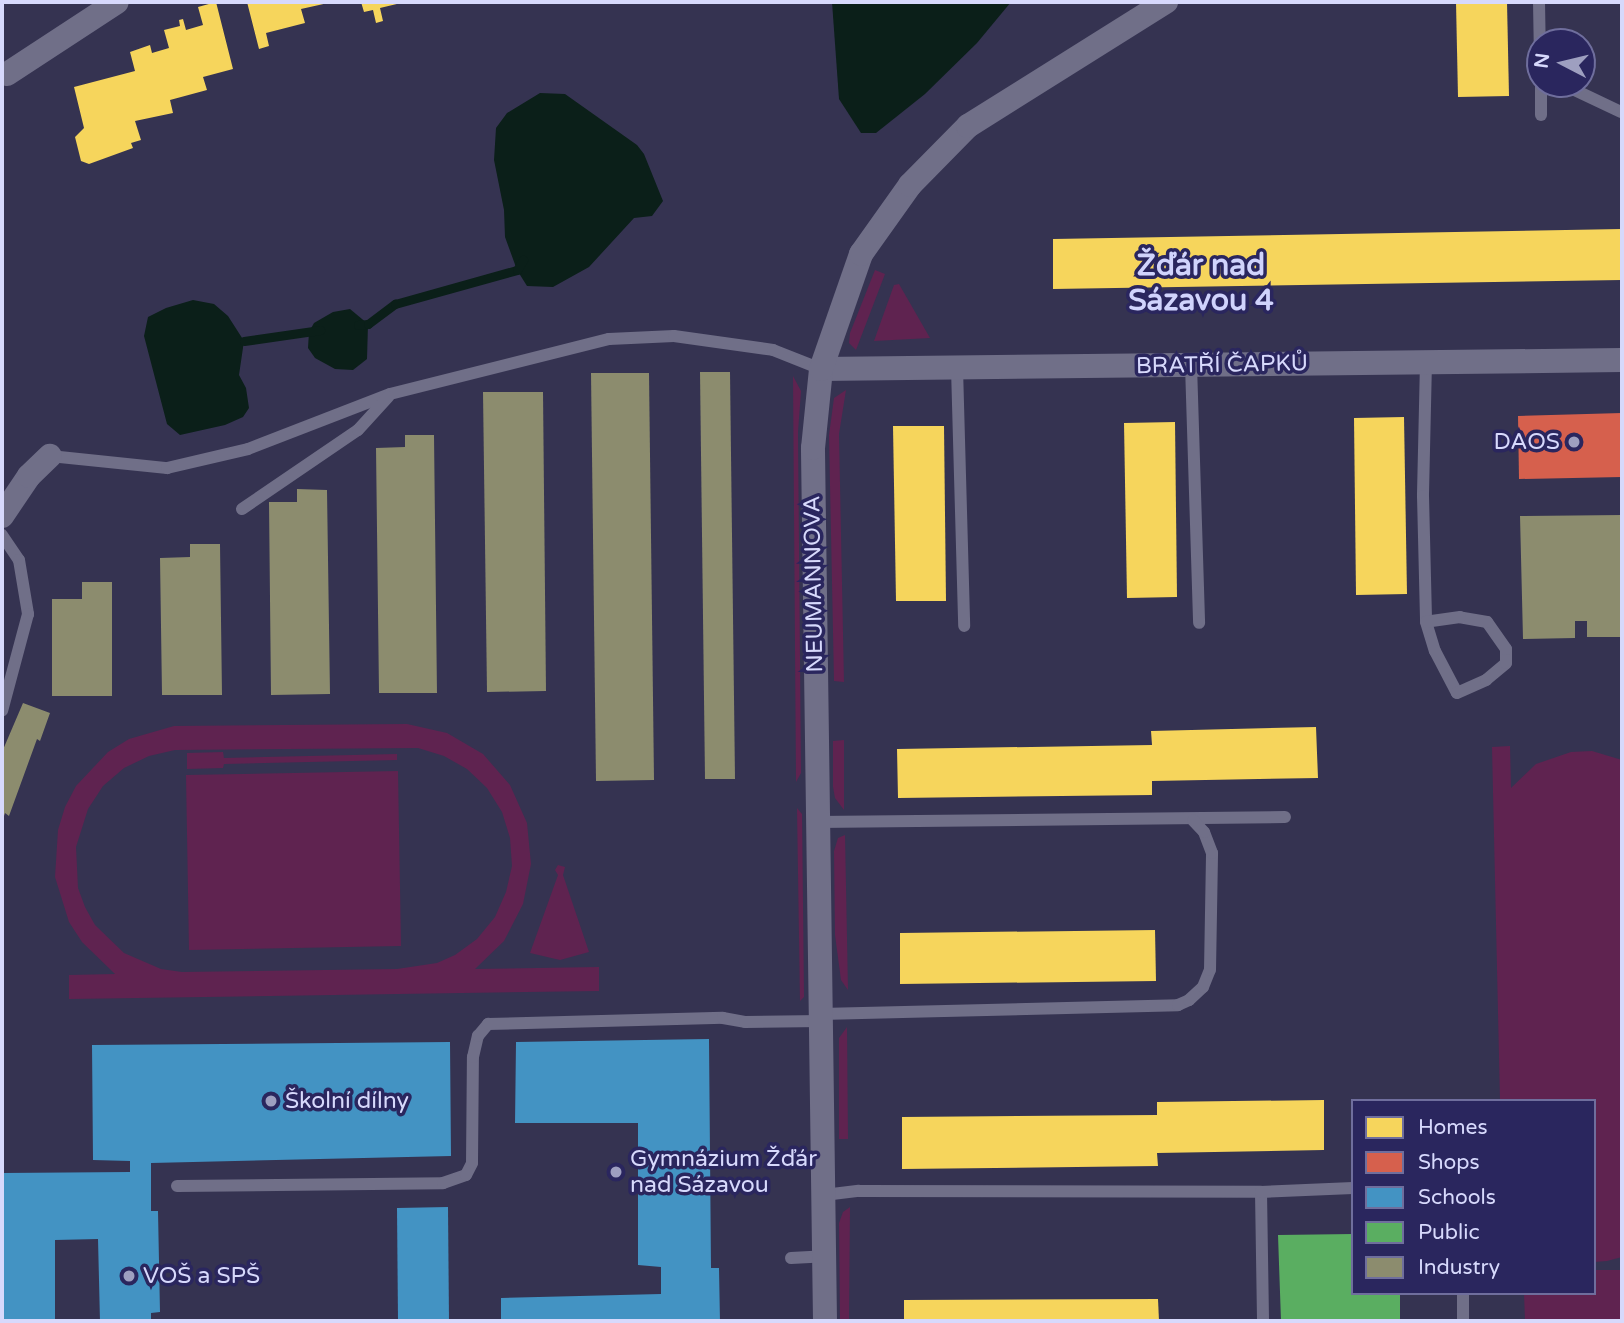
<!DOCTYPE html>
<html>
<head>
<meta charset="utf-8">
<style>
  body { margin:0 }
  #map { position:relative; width:1624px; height:1323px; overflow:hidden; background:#353351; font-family:"Varela Round",sans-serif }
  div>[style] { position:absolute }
  .green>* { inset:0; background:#5f2350 }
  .water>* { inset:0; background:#0b1f19 }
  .homes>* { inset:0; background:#f6d55c }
  .shops>* { inset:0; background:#d6604d }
  .schools>* { inset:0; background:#4393c3 }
  .public>* { inset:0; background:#5aae61 }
  .industry>* { inset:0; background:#8c8c6e }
  .stream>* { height:9px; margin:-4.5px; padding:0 4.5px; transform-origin:4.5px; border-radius:4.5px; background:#0b1f19 }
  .lane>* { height:12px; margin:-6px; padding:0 6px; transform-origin:6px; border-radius:6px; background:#706f88 }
  .street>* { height:24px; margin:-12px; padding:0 12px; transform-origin:12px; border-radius:12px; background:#706f88 }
  .dots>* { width:19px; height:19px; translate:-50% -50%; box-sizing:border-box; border:4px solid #2a265e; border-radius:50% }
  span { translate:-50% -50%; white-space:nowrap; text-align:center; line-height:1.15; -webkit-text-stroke:7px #2a265e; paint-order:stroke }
  .street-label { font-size:23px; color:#d7d9fc }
  .poi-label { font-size:23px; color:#d7d9fc }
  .right { translate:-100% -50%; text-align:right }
  .left { translate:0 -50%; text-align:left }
  .district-label { font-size:30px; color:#d0d3fc; font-weight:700 }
  .frame { position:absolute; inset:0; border:4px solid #d7d9fc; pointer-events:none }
  .legend { position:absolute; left:1351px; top:1099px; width:245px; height:196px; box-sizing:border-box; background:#2a265e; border:2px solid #6f6e9d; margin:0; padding:9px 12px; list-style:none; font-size:21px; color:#d7d9fc }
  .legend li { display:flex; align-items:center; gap:14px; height:35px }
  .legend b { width:35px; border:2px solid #6f6e9d }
  .north { position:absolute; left:1526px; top:28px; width:70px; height:70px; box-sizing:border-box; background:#2a265e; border:2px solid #6f6e9d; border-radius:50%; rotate:277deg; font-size:19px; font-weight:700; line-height:28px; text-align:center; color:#d7d9fc }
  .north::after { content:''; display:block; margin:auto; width:24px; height:32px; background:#9e9fc0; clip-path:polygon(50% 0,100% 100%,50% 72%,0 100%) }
</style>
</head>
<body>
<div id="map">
  <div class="green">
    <div style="clip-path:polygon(875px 270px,885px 274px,856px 350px,849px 343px,850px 333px)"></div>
    <div style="clip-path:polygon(899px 284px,930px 338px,874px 341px,894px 285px)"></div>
    <div style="clip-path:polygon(793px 376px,801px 391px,798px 432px,801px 773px,796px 782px)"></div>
    <div style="clip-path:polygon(846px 390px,839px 434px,844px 682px,834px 681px,829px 435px,834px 398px)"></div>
    <div style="clip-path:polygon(evenodd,407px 724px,447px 733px,483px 754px,510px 785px,527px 823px,531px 864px,523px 904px,504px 941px,475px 969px,599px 967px,599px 991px,69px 999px,69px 975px,115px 974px,82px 942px,69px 922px,55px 877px,58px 830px,65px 807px,76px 786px,108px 752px,129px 739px,174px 726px,407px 724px,418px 748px,444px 756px,467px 769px,487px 788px,502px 812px,510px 838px,512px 866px,506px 892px,495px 917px,477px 939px,455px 955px,437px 963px,397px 969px,182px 972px,161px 969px,124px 953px,95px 925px,85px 907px,78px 888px,76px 847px,88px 809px,103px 786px,124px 768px,149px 756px,175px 750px,418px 748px)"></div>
    <div style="clip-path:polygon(844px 740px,844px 810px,835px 798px,833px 787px,833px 741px)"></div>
    <div style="clip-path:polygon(1510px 746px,1511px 788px,1536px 764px,1571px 752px,1592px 751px,1622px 760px,1622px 1257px,1607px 1261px,1594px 1262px,1594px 1101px,1500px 1101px,1492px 747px)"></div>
    <div style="clip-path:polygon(223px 752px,224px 758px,397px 754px,397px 760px,224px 764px,223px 768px,187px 769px,187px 753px)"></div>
    <div style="clip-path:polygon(398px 771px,401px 946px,189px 950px,186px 775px)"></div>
    <div style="clip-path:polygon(797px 808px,802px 814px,804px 997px,800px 1001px)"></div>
    <div style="clip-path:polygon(845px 835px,848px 990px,841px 980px,835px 935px,834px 851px,838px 838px)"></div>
    <div style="clip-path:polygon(558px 865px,565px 867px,563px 875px,589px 952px,560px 960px,530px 953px,558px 875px,555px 870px)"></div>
    <div style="clip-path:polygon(847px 1027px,848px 1139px,839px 1139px,839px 1038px)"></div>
    <div style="clip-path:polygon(850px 1207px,849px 1321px,840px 1321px,839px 1223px,843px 1212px)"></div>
    <div style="clip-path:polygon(1594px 1270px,1622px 1270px,1622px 1321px,1525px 1321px,1524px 1293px,1594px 1293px)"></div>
  </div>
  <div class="water">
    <div style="clip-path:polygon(832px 2px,1011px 2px,977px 43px,925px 94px,876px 133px,861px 133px,839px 99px)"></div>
    <div style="clip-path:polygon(540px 93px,565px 94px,637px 145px,644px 154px,663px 201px,652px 216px,634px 218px,589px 267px,553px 287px,527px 286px,517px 270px,505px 237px,504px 210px,494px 160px,496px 128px,507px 113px)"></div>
    <div style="clip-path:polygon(193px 300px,214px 304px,228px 316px,244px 341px,239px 375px,246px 388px,249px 408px,243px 417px,225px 425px,180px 435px,167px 424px,144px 336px,148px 317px,166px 308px)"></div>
    <div style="clip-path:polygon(350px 309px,368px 324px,367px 359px,353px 370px,335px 369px,315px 358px,308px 348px,309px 332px,314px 323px,333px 312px)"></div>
  </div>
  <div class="homes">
    <div style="clip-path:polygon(216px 2px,233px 69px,203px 77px,207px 90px,170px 100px,173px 113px,135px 121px,141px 140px,131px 143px,133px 148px,89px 164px,81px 161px,75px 137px,84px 128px,74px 87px,135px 71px,130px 52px,150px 45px,152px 53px,169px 48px,164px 30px,180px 26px,179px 20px,183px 19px,186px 30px,203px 25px,198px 7px)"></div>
    <div style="clip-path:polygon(247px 2px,328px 2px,328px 3px,301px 9px,305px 23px,266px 33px,269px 46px,259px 49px)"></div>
    <div style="clip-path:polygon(361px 2px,401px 2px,401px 3px,380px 8px,383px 21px,376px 23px,373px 10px,364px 12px)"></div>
    <div style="clip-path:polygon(1456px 2px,1507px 2px,1509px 96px,1458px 97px)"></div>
    <div style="clip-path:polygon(1622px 229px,1622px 280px,1053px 289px,1053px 239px)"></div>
    <div style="clip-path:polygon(1404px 417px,1407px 594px,1356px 595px,1354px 418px)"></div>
    <div style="clip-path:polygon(1175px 422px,1177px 597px,1127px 598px,1124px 423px)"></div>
    <div style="clip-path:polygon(893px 426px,944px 426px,946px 601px,896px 601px)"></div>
    <div style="clip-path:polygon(1316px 727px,1318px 778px,1152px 781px,1152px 795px,898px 798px,897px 749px,1152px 745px,1151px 731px)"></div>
    <div style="clip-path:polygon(1155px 930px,1156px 981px,900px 984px,900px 933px)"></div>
    <div style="clip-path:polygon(1324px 1100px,1324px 1150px,1157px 1153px,1158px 1166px,902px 1169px,902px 1117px,1157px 1115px,1157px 1102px)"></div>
    <div style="clip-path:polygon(1158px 1299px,1159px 1321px,904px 1321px,904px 1300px)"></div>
  </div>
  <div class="shops">
    <div style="clip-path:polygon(1622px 413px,1622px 477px,1519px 479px,1518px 416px)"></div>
  </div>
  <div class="schools">
    <div style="clip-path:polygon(709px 1039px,711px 1268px,719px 1268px,720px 1321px,501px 1321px,501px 1298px,661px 1294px,661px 1267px,638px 1265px,638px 1123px,515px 1123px,516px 1042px)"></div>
    <div style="clip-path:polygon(450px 1042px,451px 1156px,151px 1163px,151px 1211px,158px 1211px,160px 1312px,151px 1313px,151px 1321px,100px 1321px,98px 1239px,55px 1240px,55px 1321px,2px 1321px,2px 1173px,130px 1172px,130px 1161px,93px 1160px,92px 1045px)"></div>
    <div style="clip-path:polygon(448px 1207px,449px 1321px,398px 1321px,397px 1208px)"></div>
  </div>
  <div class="public">
    <div style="clip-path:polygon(1353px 1234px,1353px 1293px,1400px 1293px,1400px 1321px,1281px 1321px,1278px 1235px)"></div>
  </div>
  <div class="industry">
    <div style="clip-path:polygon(700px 372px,730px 372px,735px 779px,705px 779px)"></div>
    <div style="clip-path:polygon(591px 373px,649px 373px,654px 780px,596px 781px)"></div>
    <div style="clip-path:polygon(483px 392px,543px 392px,546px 691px,487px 692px)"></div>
    <div style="clip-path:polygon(405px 435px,434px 435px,437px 693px,379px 693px,376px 448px,405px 447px)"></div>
    <div style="clip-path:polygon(297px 489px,327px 490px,330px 694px,271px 695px,269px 502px,297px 502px)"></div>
    <div style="clip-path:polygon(1622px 515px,1622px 637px,1587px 637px,1587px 621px,1575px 621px,1575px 638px,1523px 639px,1520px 516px)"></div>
    <div style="clip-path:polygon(190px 544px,220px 544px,222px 695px,162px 695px,160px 558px,190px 557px)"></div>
    <div style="clip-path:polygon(82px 582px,112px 582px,112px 696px,52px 696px,52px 599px,82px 599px)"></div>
    <div style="clip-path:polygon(23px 703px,50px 713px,40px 741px,37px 739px,9px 816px,5px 813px,2px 822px,2px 752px)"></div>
  </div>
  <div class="stream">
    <div style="left:358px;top:325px;width:10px;rotate:-6deg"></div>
    <div style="left:368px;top:324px;width:34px;rotate:-37deg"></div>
    <div style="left:395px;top:304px;width:127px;rotate:-15.6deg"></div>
    <div style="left:517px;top:270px;width:12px;rotate:-59deg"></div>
    <div style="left:244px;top:341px;width:77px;rotate:-8.2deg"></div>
  </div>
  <div class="lane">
    <div style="left:1539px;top:2px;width:59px;rotate:89deg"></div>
    <div style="left:1541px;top:84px;width:31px;rotate:90deg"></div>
    <div style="left:1562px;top:84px;width:65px;rotate:25.4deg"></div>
    <div style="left:1426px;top:362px;width:134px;rotate:91.3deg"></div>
    <div style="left:1423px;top:496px;width:126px;rotate:88.6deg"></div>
    <div style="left:1426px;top:622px;width:30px;rotate:73deg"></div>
    <div style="left:1435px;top:651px;width:47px;rotate:62.4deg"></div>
    <div style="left:1457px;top:693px;width:32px;rotate:-24deg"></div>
    <div style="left:1486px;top:680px;width:26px;rotate:-40deg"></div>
    <div style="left:1506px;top:663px;width:14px;rotate:-90deg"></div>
    <div style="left:1506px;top:649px;width:33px;rotate:-125deg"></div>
    <div style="left:1487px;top:622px;width:27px;rotate:-170deg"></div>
    <div style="left:1460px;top:617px;width:34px;rotate:172deg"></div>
    <div style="left:1191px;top:365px;width:258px;rotate:88.2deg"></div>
    <div style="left:957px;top:368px;width:258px;rotate:88.4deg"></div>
    <div style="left:50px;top:456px;width:118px;rotate:5.9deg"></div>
    <div style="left:167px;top:468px;width:83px;rotate:-13.2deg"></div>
    <div style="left:248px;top:449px;width:152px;rotate:-21.2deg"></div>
    <div style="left:390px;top:394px;width:226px;rotate:-14.1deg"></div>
    <div style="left:609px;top:339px;width:65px;rotate:-2.6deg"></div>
    <div style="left:674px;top:336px;width:100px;rotate:8deg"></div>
    <div style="left:773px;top:350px;width:52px;rotate:21.6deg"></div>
    <div style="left:242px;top:509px;width:140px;rotate:-34.3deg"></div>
    <div style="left:358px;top:430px;width:45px;rotate:-47.7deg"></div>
    <div style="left:2px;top:535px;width:30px;rotate:56deg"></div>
    <div style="left:19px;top:560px;width:55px;rotate:80.5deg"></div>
    <div style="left:28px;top:614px;width:100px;rotate:105deg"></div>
    <div style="left:817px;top:822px;width:468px;rotate:-0.6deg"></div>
    <div style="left:821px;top:1014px;width:357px;rotate:-1.4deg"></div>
    <div style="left:1178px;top:1005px;width:12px;rotate:-24deg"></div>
    <div style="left:1189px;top:1000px;width:19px;rotate:-43deg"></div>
    <div style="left:1203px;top:987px;width:18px;rotate:-68deg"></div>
    <div style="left:1210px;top:970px;width:117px;rotate:-89deg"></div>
    <div style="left:1212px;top:853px;width:22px;rotate:-111deg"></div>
    <div style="left:1204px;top:832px;width:16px;rotate:-133deg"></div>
    <div style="left:177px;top:1186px;width:266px;rotate:-0.6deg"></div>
    <div style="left:443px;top:1183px;width:24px;rotate:-19deg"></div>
    <div style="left:466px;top:1175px;width:13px;rotate:-63deg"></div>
    <div style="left:472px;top:1163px;width:106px;rotate:-89.5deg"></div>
    <div style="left:473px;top:1057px;width:22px;rotate:-77deg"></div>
    <div style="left:478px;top:1036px;width:16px;rotate:-50deg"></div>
    <div style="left:488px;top:1024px;width:235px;rotate:-1.5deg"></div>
    <div style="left:723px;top:1018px;width:22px;rotate:10deg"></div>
    <div style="left:745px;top:1022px;width:76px;rotate:-0.8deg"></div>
    <div style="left:1261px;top:1192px;width:129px;rotate:89.1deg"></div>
    <div style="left:824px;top:1195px;width:35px;rotate:-7deg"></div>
    <div style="left:859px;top:1191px;width:402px;rotate:0.1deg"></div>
    <div style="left:1261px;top:1192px;width:92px;rotate:-2.5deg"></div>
    <div style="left:791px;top:1258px;width:33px;rotate:-3deg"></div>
    <div style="left:1463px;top:1293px;width:28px;rotate:90deg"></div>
  </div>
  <div class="street">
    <div style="left:7px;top:74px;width:131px;rotate:-33.2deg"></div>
    <div style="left:821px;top:369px;width:801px;rotate:-0.64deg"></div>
    <div style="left:2px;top:516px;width:48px;rotate:-56deg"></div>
    <div style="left:29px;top:476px;width:29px;rotate:-44deg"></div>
    <div style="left:825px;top:1321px;width:873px;rotate:-90.79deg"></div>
    <div style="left:813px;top:448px;width:79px;rotate:-84.2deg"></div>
    <div style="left:821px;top:369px;width:122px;rotate:-70.8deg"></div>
    <div style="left:861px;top:254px;width:85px;rotate:-54.6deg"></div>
    <div style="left:910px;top:185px;width:83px;rotate:-45.5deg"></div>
    <div style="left:968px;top:126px;width:234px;rotate:-32.1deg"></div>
  </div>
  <div class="dots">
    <div style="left:1574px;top:442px;background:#9e9fc0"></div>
    <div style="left:271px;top:1101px;background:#9e9fc0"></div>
    <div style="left:616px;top:1172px;background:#9e9fc0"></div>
    <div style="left:129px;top:1276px;background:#9e9fc0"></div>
  </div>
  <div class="street-label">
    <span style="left:1222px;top:365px;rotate:-1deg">BRATŘÍ ČAPKŮ</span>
    <span style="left:814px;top:584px;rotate:-91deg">NEUMANNOVA</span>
  </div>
  <div class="poi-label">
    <span class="right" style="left:1560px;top:442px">DAOS</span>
    <span class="left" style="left:285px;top:1101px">Školní dílny</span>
    <span class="left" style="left:630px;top:1172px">Gymnázium Žďár<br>nad Sázavou</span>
    <span class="left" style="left:143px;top:1276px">VOŠ a SPŠ</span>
  </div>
  <div class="district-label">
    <span style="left:1201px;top:283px">Žďár nad<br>Sázavou 4</span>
  </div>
  <div class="frame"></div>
  <ul class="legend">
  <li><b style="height:19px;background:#f6d55c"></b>Homes</li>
  <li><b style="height:19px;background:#d6604d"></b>Shops</li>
  <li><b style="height:19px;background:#4393c3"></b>Schools</li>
  <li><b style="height:19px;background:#5aae61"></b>Public</li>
  <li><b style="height:19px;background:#8c8c6e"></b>Industry</li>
  </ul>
  <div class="north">N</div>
</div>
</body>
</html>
